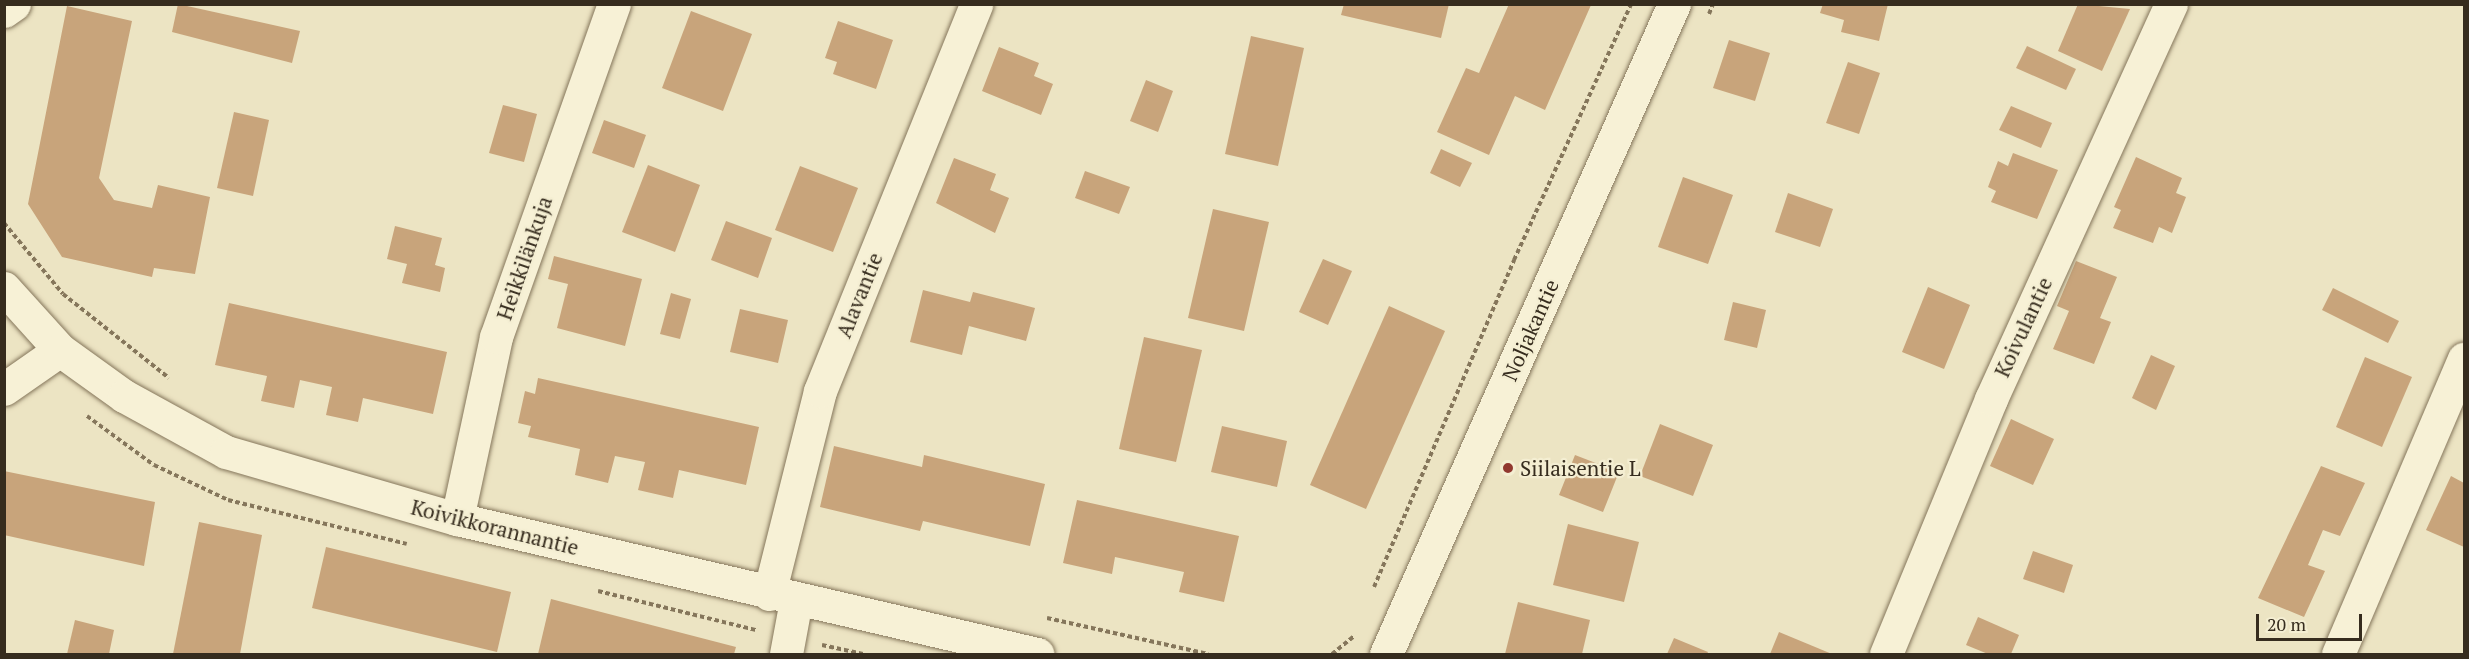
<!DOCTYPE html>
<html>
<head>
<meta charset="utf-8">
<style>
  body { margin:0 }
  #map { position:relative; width:2469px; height:659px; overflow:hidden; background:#ece4c3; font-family:"PT Serif",serif }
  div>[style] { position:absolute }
  .building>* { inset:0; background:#c8a47b }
  .path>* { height:4px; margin-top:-2px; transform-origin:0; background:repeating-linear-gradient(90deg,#85765b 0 4.5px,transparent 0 7.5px) }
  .roads { filter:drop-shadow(0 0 2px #85765b) drop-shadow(0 0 2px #85765b) }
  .street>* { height:33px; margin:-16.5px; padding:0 16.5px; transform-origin:16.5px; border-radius:16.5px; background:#f7f1d6 }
  .secondary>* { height:33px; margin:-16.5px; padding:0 16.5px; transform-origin:16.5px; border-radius:16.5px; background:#f7f1d6 }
  .dots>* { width:16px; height:16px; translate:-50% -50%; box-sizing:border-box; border:3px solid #f4eed2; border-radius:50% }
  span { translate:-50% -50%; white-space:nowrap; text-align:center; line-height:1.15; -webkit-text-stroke:4.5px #f4eed2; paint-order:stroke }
  .street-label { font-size:21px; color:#362c1e }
  .poi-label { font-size:21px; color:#362c1e }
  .left { translate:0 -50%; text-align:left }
  .frame { position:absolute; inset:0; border:6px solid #362c1e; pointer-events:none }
  .scale { position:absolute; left:2256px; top:614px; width:106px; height:27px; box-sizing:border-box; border:3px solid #362c1e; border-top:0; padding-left:8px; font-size:18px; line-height:21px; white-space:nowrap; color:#362c1e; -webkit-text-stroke:4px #f4eed2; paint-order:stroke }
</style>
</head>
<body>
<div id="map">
  <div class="building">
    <div style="clip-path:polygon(178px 4px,300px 31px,292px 63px,172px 32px)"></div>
    <div style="clip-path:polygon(1344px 4px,1449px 4px,1441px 38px,1341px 15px)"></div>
    <div style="clip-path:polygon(1509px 4px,1591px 5px,1545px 110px,1515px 96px,1489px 155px,1437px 132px,1466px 68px,1479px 73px)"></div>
    <div style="clip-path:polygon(1823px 4px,1888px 4px,1879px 41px,1841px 32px,1844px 20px,1820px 13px)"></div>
    <div style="clip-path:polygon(2078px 4px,2130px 9px,2102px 71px,2058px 51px)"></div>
    <div style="clip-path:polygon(67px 6px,132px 21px,99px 178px,114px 200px,152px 208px,158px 185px,210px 197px,195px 274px,154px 268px,152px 277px,62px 257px,28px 204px)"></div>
    <div style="clip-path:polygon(691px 11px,752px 34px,723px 111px,662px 88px)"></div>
    <div style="clip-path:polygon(838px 21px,893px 40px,876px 89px,833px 74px,837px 62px,825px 58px)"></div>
    <div style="clip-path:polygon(1251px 36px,1304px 48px,1278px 166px,1225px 154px)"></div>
    <div style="clip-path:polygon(1729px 40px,1770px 53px,1755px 101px,1713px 88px)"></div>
    <div style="clip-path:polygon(2027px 46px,2076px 69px,2066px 90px,2016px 68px)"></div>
    <div style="clip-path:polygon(999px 47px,1039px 63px,1034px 76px,1053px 84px,1041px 115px,982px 91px)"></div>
    <div style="clip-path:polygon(1848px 62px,1880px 73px,1859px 134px,1826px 123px)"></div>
    <div style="clip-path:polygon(1146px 80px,1173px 91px,1158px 132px,1130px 121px)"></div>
    <div style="clip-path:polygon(503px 105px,537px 114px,524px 162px,489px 153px)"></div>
    <div style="clip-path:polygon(2011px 106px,2052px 123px,2041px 148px,1999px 130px)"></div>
    <div style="clip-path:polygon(234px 112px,269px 120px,253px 196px,217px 188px)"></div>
    <div style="clip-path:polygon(604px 120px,646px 135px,634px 168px,592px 153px)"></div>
    <div style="clip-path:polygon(1441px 149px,1472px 163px,1460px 187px,1430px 173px)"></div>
    <div style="clip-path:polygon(2013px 153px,2058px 170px,2037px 219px,1991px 202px,1996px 191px,1988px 187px,1998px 161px,2008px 166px)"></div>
    <div style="clip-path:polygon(2136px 157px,2182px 178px,2176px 193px,2186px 197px,2172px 233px,2159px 227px,2153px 243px,2113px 228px,2121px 210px,2114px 207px)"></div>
    <div style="clip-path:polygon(954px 158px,996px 174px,990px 190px,1009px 198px,995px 233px,936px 203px)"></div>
    <div style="clip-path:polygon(648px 165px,700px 185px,675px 252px,622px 232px)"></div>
    <div style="clip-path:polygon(800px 166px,858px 188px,833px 252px,775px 230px)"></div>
    <div style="clip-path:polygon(1085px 171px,1130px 187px,1119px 214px,1075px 198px)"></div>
    <div style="clip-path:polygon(1683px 177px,1733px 195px,1708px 264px,1658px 247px)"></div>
    <div style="clip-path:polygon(1788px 193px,1833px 209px,1820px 247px,1775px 232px)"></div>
    <div style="clip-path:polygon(1213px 209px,1269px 222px,1244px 331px,1188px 318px)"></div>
    <div style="clip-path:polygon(726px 221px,772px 238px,758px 278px,711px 260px)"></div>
    <div style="clip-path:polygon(395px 226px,442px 238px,435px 265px,445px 268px,440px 292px,402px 283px,407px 264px,387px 259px)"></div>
    <div style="clip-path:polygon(554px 256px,642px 279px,625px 346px,557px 328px,568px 284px,548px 279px)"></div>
    <div style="clip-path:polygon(1323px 259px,1352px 271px,1328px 325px,1299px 312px)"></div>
    <div style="clip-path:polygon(2076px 261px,2117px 277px,2100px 318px,2111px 322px,2094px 364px,2053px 349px,2069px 311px,2057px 306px)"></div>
    <div style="clip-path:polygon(1928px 287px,1970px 305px,1944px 369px,1902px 352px)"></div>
    <div style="clip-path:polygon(2333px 288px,2399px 321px,2388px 343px,2322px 310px)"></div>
    <div style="clip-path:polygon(923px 290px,970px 302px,973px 292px,1035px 308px,1026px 341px,969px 326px,962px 355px,910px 342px)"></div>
    <div style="clip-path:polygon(671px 293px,691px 299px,680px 339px,660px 334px)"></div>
    <div style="clip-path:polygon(1733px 302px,1766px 310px,1757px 348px,1724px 340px)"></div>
    <div style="clip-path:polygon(229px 303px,447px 352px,433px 414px,363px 398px,358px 422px,326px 415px,332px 387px,300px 380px,294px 408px,261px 401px,267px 376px,215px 365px)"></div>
    <div style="clip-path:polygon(1389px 306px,1445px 331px,1366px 509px,1310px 485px)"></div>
    <div style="clip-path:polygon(740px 309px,788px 320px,778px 363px,730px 352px)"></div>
    <div style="clip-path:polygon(1144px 337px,1202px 350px,1176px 462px,1119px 449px)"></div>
    <div style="clip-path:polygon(2151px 355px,2175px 366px,2156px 410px,2132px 398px)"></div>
    <div style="clip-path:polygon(2365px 357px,2412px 377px,2382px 447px,2336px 427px)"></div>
    <div style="clip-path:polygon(538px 378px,759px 427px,746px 485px,679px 470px,673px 498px,638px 490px,645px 462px,615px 456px,608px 483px,575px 475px,580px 449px,528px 437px,531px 426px,518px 423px,525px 391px,535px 394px)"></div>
    <div style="clip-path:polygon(2011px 419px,2054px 439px,2033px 485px,1990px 466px)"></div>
    <div style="clip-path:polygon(1660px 424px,1713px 445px,1693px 496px,1640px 476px)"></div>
    <div style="clip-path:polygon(1222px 426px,1287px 441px,1277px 487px,1211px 472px)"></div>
    <div style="clip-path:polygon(834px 446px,922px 467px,924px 455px,1045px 484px,1030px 546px,923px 521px,920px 531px,820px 507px)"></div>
    <div style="clip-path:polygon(1575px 455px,1619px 472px,1603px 512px,1559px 495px)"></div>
    <div style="clip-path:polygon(2321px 466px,2365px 483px,2340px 536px,2323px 530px,2308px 565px,2325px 571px,2304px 617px,2258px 598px)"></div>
    <div style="clip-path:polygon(4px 471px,155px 502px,144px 566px,4px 535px)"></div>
    <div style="clip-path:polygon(2451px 476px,2464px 483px,2464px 547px,2426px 530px)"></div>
    <div style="clip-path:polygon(1077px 500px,1239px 536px,1224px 602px,1179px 592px,1184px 572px,1115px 557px,1112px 574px,1063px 563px)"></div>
    <div style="clip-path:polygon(199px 522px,262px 535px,240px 654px,173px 654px)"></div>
    <div style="clip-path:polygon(1568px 524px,1639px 542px,1624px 602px,1553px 585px)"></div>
    <div style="clip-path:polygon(326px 547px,511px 592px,497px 652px,312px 608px)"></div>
    <div style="clip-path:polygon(2033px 551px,2073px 565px,2064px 593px,2023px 579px)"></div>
    <div style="clip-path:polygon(551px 599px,736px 647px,734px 654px,538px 654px)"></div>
    <div style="clip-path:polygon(1518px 602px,1590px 620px,1582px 654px,1505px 654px)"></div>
    <div style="clip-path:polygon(1978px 617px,2019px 635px,2011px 654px,1988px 654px,1966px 645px)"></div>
    <div style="clip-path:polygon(75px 620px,114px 630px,109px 654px,67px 654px)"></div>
    <div style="clip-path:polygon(1779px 632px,1832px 654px,1770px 654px)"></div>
    <div style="clip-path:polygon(1674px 638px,1708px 652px,1707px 654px,1667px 654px)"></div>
  </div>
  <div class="path">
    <div style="left:1709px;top:14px;width:11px;rotate:-68deg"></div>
    <div style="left:4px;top:223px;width:92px;rotate:50.3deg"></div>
    <div style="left:63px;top:294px;width:135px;rotate:38.4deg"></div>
    <div style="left:87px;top:416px;width:83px;rotate:36.2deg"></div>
    <div style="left:154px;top:465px;width:82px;rotate:25.3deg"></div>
    <div style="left:228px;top:500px;width:184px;rotate:13.8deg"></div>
    <div style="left:1374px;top:587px;width:356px;rotate:-66.8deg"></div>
    <div style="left:1514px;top:260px;width:281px;rotate:-65.4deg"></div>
    <div style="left:598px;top:591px;width:163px;rotate:13.9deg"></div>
    <div style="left:1047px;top:618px;width:165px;rotate:12.6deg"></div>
    <div style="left:822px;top:645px;width:42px;rotate:12.4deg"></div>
    <div style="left:1332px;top:654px;width:28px;rotate:-39deg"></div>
  </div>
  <div class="roads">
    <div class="street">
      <div style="left:4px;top:11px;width:12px;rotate:-35deg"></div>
      <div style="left:4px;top:389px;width:68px;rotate:-34.9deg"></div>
      <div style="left:457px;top:519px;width:186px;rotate:-77.9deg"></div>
      <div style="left:496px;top:337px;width:353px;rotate:-70.5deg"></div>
      <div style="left:769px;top:594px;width:209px;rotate:-75.9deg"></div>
      <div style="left:820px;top:391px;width:417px;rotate:-68deg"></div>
      <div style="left:786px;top:654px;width:55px;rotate:-79.5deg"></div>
      <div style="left:1886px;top:654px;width:276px;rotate:-67.6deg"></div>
      <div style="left:1991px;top:399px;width:434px;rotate:-65.5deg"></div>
      <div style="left:2338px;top:654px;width:321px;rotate:-66.9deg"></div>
    </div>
    <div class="secondary">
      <div style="left:4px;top:288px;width:84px;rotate:47.9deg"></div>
      <div style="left:60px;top:350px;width:79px;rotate:35.7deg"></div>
      <div style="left:124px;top:396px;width:116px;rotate:28.8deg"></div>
      <div style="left:226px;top:452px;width:241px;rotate:16.2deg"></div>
      <div style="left:457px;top:519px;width:596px;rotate:13.1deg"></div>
      <div style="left:1386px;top:654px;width:711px;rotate:-66.1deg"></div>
    </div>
  </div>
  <div class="dots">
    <div style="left:1508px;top:468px;background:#91382e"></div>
  </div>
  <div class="street-label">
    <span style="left:524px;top:258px;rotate:-71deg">Heikkilänkuja</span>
    <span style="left:859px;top:295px;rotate:-68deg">Alavantie</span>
    <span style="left:2023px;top:327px;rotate:-65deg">Koivulantie</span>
    <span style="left:1530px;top:330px;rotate:-66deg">Noljakantie</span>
    <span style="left:495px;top:527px;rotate:14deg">Koivikkorannantie</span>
  </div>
  <div class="poi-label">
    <span class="left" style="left:1520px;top:468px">Siilaisentie L</span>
  </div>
  <div class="frame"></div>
  <div class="scale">20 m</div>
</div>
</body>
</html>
